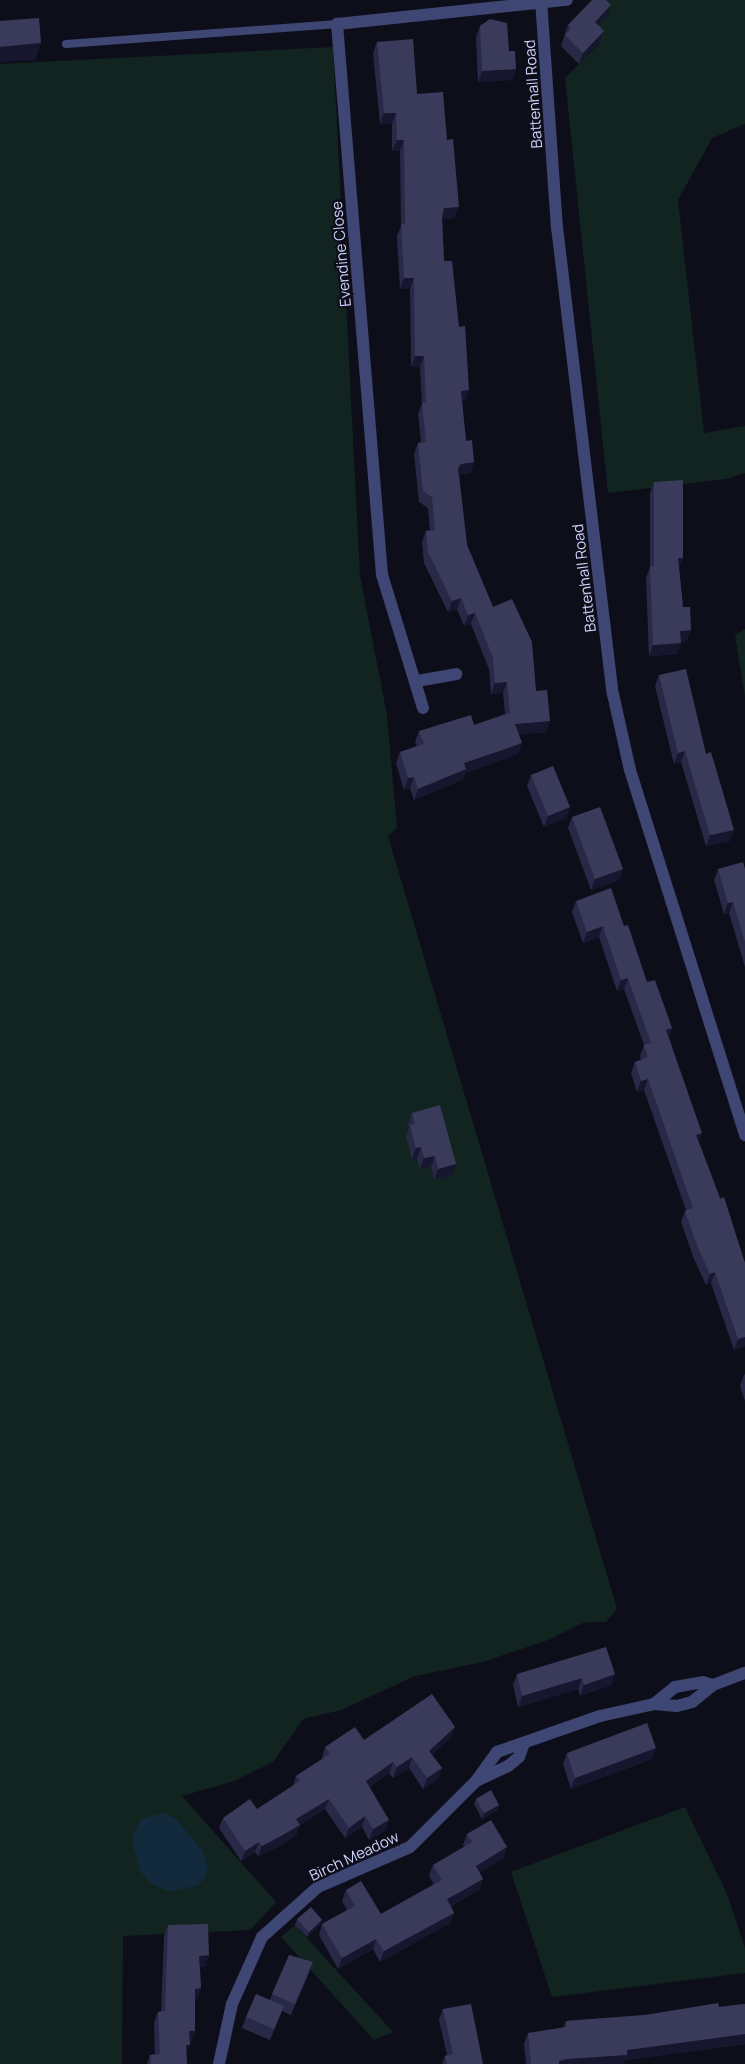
<!DOCTYPE html>
<html>
<head>
<meta charset="utf-8">
<style>
  body { margin:0 }
  #map { position:relative; width:745px; height:2064px; overflow:hidden; background:#0e0e1b; font-family:Manrope,sans-serif }
  div>[style] { position:absolute }
  .green>* { inset:0; background:#112420 }
  .water>* { inset:0; background:#122a3b }
  .service>* { height:8px; margin:-4px; padding:0 4px; transform-origin:4px; border-radius:4px; background:#3e4774 }
  .minor>* { height:12px; margin:-6px; padding:0 6px; transform-origin:6px; border-radius:6px; background:#3e4774 }
  .wall>* { inset:0; background:#282947 }
  .shaded-wall>* { inset:0; background:#16162e }
  .building>* { inset:0; background:#3a3b5a }
  span { translate:-50% -50%; white-space:nowrap; text-align:center; line-height:1.15; -webkit-text-stroke:4.5px #0e0e1b; paint-order:stroke }
  .street-label { font-size:15px; color:#ced2f9 }
</style>
</head>
<body>
<div id="map">
  <div class="green">
    <div style="clip-path:polygon(596px 0,745px 0,745px 124px,712px 138px,678px 200px,704px 433px,745px 426px,745px 473px,726px 479px,608px 493px,565px 78px,600px 43px,591px 33px,607px 16px)"></div>
    <div style="clip-path:polygon(333px 47px,360px 576px,387px 715px,397px 828px,388px 836px,617px 1609px,606px 1622px,585px 1622px,548px 1640px,483px 1662px,415px 1676px,341px 1710px,303px 1719px,273px 1762px,234px 1781px,182px 1796px,276px 1902px,250px 1930px,123px 1936px,122px 2064px,0 2064px,0 64px)"></div>
    <div style="clip-path:polygon(745px 629px,745px 697px,735px 635px)"></div>
    <div style="clip-path:polygon(685px 1807px,727px 1894px,745px 1948px,745px 1973px,552px 1997px,511px 1872px)"></div>
    <div style="clip-path:polygon(295px 1925px,393px 2032px,374px 2040px,281px 1937px)"></div>
  </div>
  <div class="water">
    <div style="clip-path:polygon(163px 1813px,175px 1818px,203px 1851px,208px 1866px,206px 1877px,197px 1886px,168px 1891px,150px 1883px,141px 1872px,133px 1845px,135px 1830px,141px 1819px)"></div>
  </div>
  <div class="service">
    <div style="left:66px;top:44px;width:272px;rotate:-4.2deg"></div>
  </div>
  <div class="minor">
    <div style="left:541px;top:0;width:228px;rotate:86deg"></div>
    <div style="left:557px;top:227px;width:470px;rotate:83.2deg"></div>
    <div style="left:613px;top:694px;width:78px;rotate:77.4deg"></div>
    <div style="left:630px;top:770px;width:383px;rotate:72.5deg"></div>
    <div style="left:417px;top:681px;width:40px;rotate:-10deg"></div>
    <div style="left:423px;top:708px;width:139px;rotate:-107.1deg"></div>
    <div style="left:382px;top:575px;width:553px;rotate:-94.67deg"></div>
    <div style="left:337px;top:24px;width:231px;rotate:-6deg"></div>
    <div style="left:654px;top:1704px;width:27px;rotate:-39deg"></div>
    <div style="left:675px;top:1687px;width:28px;rotate:-10deg"></div>
    <div style="left:703px;top:1682px;width:10px;rotate:17deg"></div>
    <div style="left:476px;top:1781px;width:35px;rotate:-25deg"></div>
    <div style="left:508px;top:1766px;width:14px;rotate:-39deg"></div>
    <div style="left:519px;top:1757px;width:12px;rotate:-70deg"></div>
    <div style="left:219px;top:2064px;width:61px;rotate:-77.8deg"></div>
    <div style="left:232px;top:2004px;width:73px;rotate:-65.9deg"></div>
    <div style="left:262px;top:1937px;width:75px;rotate:-41.8deg"></div>
    <div style="left:318px;top:1887px;width:100px;rotate:-23.5deg"></div>
    <div style="left:410px;top:1847px;width:93px;rotate:-45deg"></div>
    <div style="left:476px;top:1781px;width:36px;rotate:-54deg"></div>
    <div style="left:497px;top:1752px;width:109px;rotate:-19.3deg"></div>
    <div style="left:600px;top:1716px;width:55px;rotate:-12.5deg"></div>
    <div style="left:654px;top:1704px;width:23px;rotate:5deg"></div>
    <div style="left:677px;top:1706px;width:16px;rotate:-15deg"></div>
    <div style="left:692px;top:1702px;width:27px;rotate:-39deg"></div>
    <div style="left:713px;top:1685px;width:34px;rotate:-21deg"></div>
  </div>
  <div class="wall">
    <div style="clip-path:polygon(607px 16px,598px 25px,604px 31px,600px 42px,579px 64px,561px 46px,568px 25px)"></div>
    <div style="clip-path:polygon(480px 26px,509px 51px,516px 69px,512px 80px,478px 82px,476px 37px)"></div>
    <div style="clip-path:polygon(377px 42px,417px 94px,447px 140px,455px 218px,442px 219px,444px 261px,465px 401px,462px 401px,466px 441px,474px 462px,470px 473px,459px 474px,467px 545px,493px 607px,536px 691px,546px 732px,519px 734px,518px 754px,465px 773px,462px 780px,414px 800px,410px 788px,404px 790px,396px 763px,400px 752px,417px 746px,415px 742px,419px 731px,474px 725px,505px 714px,503px 693px,491px 694px,489px 669px,471px 624px,464px 626px,457px 609px,448px 612px,424px 563px,422px 542px,426px 531px,430px 530px,428px 508px,419px 502px,414px 454px,418px 443px,421px 442px,418px 414px,422px 404px,420px 367px,411px 367px,410px 289px,400px 289px,397px 236px,401px 226px,400px 151px,392px 151px,392px 124px,380px 124px,373px 53px)"></div>
    <div style="clip-path:polygon(654px 482px,679px 569px,683px 607px,691px 630px,687px 641px,680px 642px,677px 654px,649px 656px,646px 578px,650px 567px,650px 493px)"></div>
    <div style="clip-path:polygon(659px 675px,706px 754px,730px 841px,706px 846px,681px 762px,674px 764px,655px 686px)"></div>
    <div style="clip-path:polygon(531px 775px,570px 807px,566px 818px,544px 827px,527px 786px)"></div>
    <div style="clip-path:polygon(572px 817px,623px 869px,619px 880px,591px 890px,568px 828px)"></div>
    <div style="clip-path:polygon(718px 869px,745px 869px,745px 967px,729px 913px,724px 914px,714px 880px)"></div>
    <div style="clip-path:polygon(576px 901px,624px 926px,647px 982px,672px 1028px,669px 1037px,699px 1142px,745px 1263px,745px 1346px,734px 1350px,711px 1283px,706px 1285px,694px 1259px,681px 1222px,685px 1211px,686px 1210px,644px 1090px,637px 1092px,631px 1073px,635px 1062px,641px 1060px,640px 1056px,644px 1045px,624px 989px,617px 991px,599px 937px,583px 943px,572px 912px)"></div>
    <div style="clip-path:polygon(412px 1113px,452px 1175px,434px 1180px,431px 1167px,420px 1169px,417px 1158px,412px 1159px,406px 1136px,409px 1128px,408px 1124px)"></div>
    <div style="clip-path:polygon(745px 1374px,745px 1401px,740px 1386px,744px 1375px)"></div>
    <div style="clip-path:polygon(517px 1674px,615px 1674px,611px 1685px,580px 1696px,578px 1689px,518px 1707px,513px 1685px)"></div>
    <div style="clip-path:polygon(455px 1727px,451px 1737px,432px 1755px,442px 1768px,438px 1779px,423px 1789px,409px 1768px,393px 1778px,389px 1773px,369px 1787px,386px 1830px,369px 1840px,362px 1827px,345px 1838px,325px 1809px,300px 1825px,296px 1835px,278px 1847px,258px 1856px,255px 1852px,241px 1861px,219px 1828px,223px 1818px,257px 1809px,293px 1786px,296px 1776px,322px 1759px,322px 1758px,325px 1747px,364px 1740px)"></div>
    <div style="clip-path:polygon(567px 1753px,652px 1759px,571px 1789px,563px 1764px)"></div>
    <div style="clip-path:polygon(476px 1799px,499px 1805px,497px 1810px,482px 1819px,474px 1804px)"></div>
    <div style="clip-path:polygon(467px 1834px,504px 1858px,479px 1872px,483px 1879px,479px 1890px,451px 1906px,454px 1913px,450px 1923px,380px 1962px,373px 1949px,338px 1969px,319px 1935px,322px 1924px,347px 1910px,342px 1901px,346px 1890px,381px 1914px,434px 1884px,429px 1876px,433px 1865px,465px 1847px,463px 1845px)"></div>
    <div style="clip-path:polygon(297px 1919px,320px 1925px,307px 1937px,295px 1925px)"></div>
    <div style="clip-path:polygon(168px 1925px,209px 1955px,205px 1966px,200px 1967px,201px 1988px,197px 1999px,195px 2000px,195px 2031px,191px 2042px,190px 2042px,186px 2054px,187px 2064px,147px 2064px,150px 2055px,155px 2054px,154px 2023px,158px 2012px,161px 2011px,164px 1936px)"></div>
    <div style="clip-path:polygon(309px 1973px,291px 2015px,282px 2011px,270px 2040px,242px 2028px,246px 2017px,270px 2000px,272px 1994px)"></div>
    <div style="clip-path:polygon(745px 2004px,745px 2044px,625px 2060px,624px 2064px,526px 2064px,524px 2044px,528px 2033px,563px 2028px,566px 2021px,645px 2015px)"></div>
    <div style="clip-path:polygon(443px 2009px,483px 2064px,442px 2064px,445px 2056px,447px 2055px,439px 2020px)"></div>
  </div>
  <div class="shaded-wall">
    <div style="clip-path:polygon(611px 5px,607px 16px,590px 33px,595px 22px)"></div>
    <div style="clip-path:polygon(604px 31px,600px 42px,579px 64px,583px 53px)"></div>
    <div style="clip-path:polygon(41px 43px,35px 60px,0 62px,0 47px)"></div>
    <div style="clip-path:polygon(516px 69px,512px 80px,478px 82px,482px 71px)"></div>
    <div style="clip-path:polygon(384px 113px,396px 113px,392px 124px,380px 124px)"></div>
    <div style="clip-path:polygon(397px 140px,404px 140px,400px 151px,392px 151px)"></div>
    <div style="clip-path:polygon(459px 207px,455px 218px,440px 219px,444px 208px)"></div>
    <div style="clip-path:polygon(404px 278px,414px 278px,410px 289px,400px 289px)"></div>
    <div style="clip-path:polygon(415px 356px,424px 356px,420px 367px,411px 367px)"></div>
    <div style="clip-path:polygon(469px 390px,465px 401px,457px 402px,461px 391px)"></div>
    <div style="clip-path:polygon(474px 462px,470px 473px,457px 475px,458px 468px,461px 464px)"></div>
    <div style="clip-path:polygon(678px 558px,683px 558px,679px 569px,674px 569px)"></div>
    <div style="clip-path:polygon(461px 598px,457px 609px,448px 612px,452px 601px)"></div>
    <div style="clip-path:polygon(475px 613px,471px 624px,464px 626px,468px 615px)"></div>
    <div style="clip-path:polygon(691px 630px,687px 641px,676px 642px,680px 631px)"></div>
    <div style="clip-path:polygon(681px 643px,677px 654px,649px 656px,653px 645px)"></div>
    <div style="clip-path:polygon(507px 682px,503px 693px,491px 694px,495px 683px)"></div>
    <div style="clip-path:polygon(550px 721px,546px 732px,511px 735px,515px 724px)"></div>
    <div style="clip-path:polygon(522px 743px,518px 754px,465px 773px,462px 780px,414px 800px,418px 789px,464px 763px)"></div>
    <div style="clip-path:polygon(685px 751px,681px 762px,674px 764px,678px 753px)"></div>
    <div style="clip-path:polygon(414px 777px,410px 788px,404px 790px,408px 778px)"></div>
    <div style="clip-path:polygon(570px 807px,566px 818px,544px 827px,548px 816px)"></div>
    <div style="clip-path:polygon(734px 830px,730px 841px,706px 846px,710px 835px)"></div>
    <div style="clip-path:polygon(623px 869px,619px 880px,591px 890px,595px 879px)"></div>
    <div style="clip-path:polygon(733px 902px,729px 913px,724px 914px,728px 903px)"></div>
    <div style="clip-path:polygon(603px 926px,599px 937px,583px 943px,587px 932px)"></div>
    <div style="clip-path:polygon(628px 978px,624px 989px,617px 991px,621px 980px)"></div>
    <div style="clip-path:polygon(672px 1028px,668px 1039px,666px 1030px)"></div>
    <div style="clip-path:polygon(648px 1079px,644px 1090px,637px 1092px,641px 1081px)"></div>
    <div style="clip-path:polygon(702px 1133px,698px 1144px,696px 1135px)"></div>
    <div style="clip-path:polygon(421px 1147px,417px 1158px,412px 1159px,416px 1148px)"></div>
    <div style="clip-path:polygon(435px 1156px,431px 1167px,420px 1169px,424px 1158px)"></div>
    <div style="clip-path:polygon(456px 1164px,452px 1175px,434px 1180px,438px 1169px)"></div>
    <div style="clip-path:polygon(715px 1272px,711px 1283px,706px 1285px,710px 1274px)"></div>
    <div style="clip-path:polygon(745px 1337px,745px 1346px,734px 1350px,738px 1339px)"></div>
    <div style="clip-path:polygon(615px 1674px,611px 1685px,580px 1696px,584px 1685px)"></div>
    <div style="clip-path:polygon(582px 1678px,578px 1689px,518px 1707px,522px 1696px)"></div>
    <div style="clip-path:polygon(455px 1727px,451px 1737px,426px 1761px,429px 1751px)"></div>
    <div style="clip-path:polygon(656px 1748px,652px 1759px,571px 1789px,575px 1778px)"></div>
    <div style="clip-path:polygon(412px 1757px,409px 1768px,393px 1778px,397px 1767px)"></div>
    <div style="clip-path:polygon(393px 1762px,389px 1773px,362px 1791px,366px 1781px)"></div>
    <div style="clip-path:polygon(442px 1768px,438px 1779px,423px 1789px,427px 1778px)"></div>
    <div style="clip-path:polygon(329px 1799px,325px 1809px,300px 1825px,296px 1835px,278px 1847px,258px 1856px,262px 1846px,296px 1819px)"></div>
    <div style="clip-path:polygon(499px 1805px,497px 1810px,482px 1819px,484px 1813px)"></div>
    <div style="clip-path:polygon(365px 1816px,362px 1827px,345px 1838px,349px 1828px)"></div>
    <div style="clip-path:polygon(389px 1820px,386px 1830px,369px 1840px,373px 1829px)"></div>
    <div style="clip-path:polygon(259px 1842px,255px 1852px,241px 1861px,245px 1851px)"></div>
    <div style="clip-path:polygon(507px 1847px,504px 1858px,472px 1877px,476px 1866px)"></div>
    <div style="clip-path:polygon(483px 1879px,479px 1890px,443px 1910px,447px 1899px)"></div>
    <div style="clip-path:polygon(454px 1913px,450px 1923px,380px 1962px,384px 1951px)"></div>
    <div style="clip-path:polygon(322px 1920px,320px 1925px,307px 1937px,309px 1932px)"></div>
    <div style="clip-path:polygon(376px 1939px,373px 1949px,338px 1969px,342px 1958px)"></div>
    <div style="clip-path:polygon(209px 1955px,205px 1966px,195px 1967px,199px 1956px)"></div>
    <div style="clip-path:polygon(313px 1962px,309px 1973px,291px 2015px,295px 2004px)"></div>
    <div style="clip-path:polygon(201px 1988px,197px 1999px,191px 2000px,195px 1989px)"></div>
    <div style="clip-path:polygon(189px 2031px,195px 2031px,191px 2042px,185px 2042px)"></div>
    <div style="clip-path:polygon(745px 2034px,745px 2044px,625px 2060px,624px 2064px,558px 2064px,559px 2061px,567px 2059px,627px 2050px)"></div>
    <div style="clip-path:polygon(186px 2045px,190px 2045px,186px 2056px)"></div>
  </div>
  <div class="building">
    <div style="clip-path:polygon(592px 0,606px 0,611px 5px,595px 22px,604px 31px,583px 53px,565px 35px,571px 28px,568px 25px)"></div>
    <div style="clip-path:polygon(39px 18px,41px 43px,0 47px,0 21px)"></div>
    <div style="clip-path:polygon(490px 19px,507px 23px,509px 51px,515px 51px,516px 69px,482px 71px,480px 26px)"></div>
    <div style="clip-path:polygon(413px 39px,417px 94px,443px 92px,447px 140px,453px 139px,459px 207px,444px 208px,442px 218px,444px 261px,452px 261px,459px 327px,465px 326px,469px 390px,461px 391px,466px 441px,472px 440px,474px 462px,461px 464px,458px 468px,467px 545px,493px 607px,512px 599px,532px 642px,536px 691px,547px 690px,550px 721px,515px 724px,522px 743px,464px 763px,466px 769px,418px 789px,414px 777px,408px 778px,400px 752px,424px 744px,419px 731px,471px 715px,474px 725px,510px 713px,507px 682px,495px 683px,493px 658px,475px 613px,468px 615px,461px 598px,452px 601px,428px 552px,426px 531px,435px 530px,432px 497px,423px 491px,418px 443px,426px 442px,422px 403px,426px 403px,424px 356px,415px 356px,414px 278px,404px 278px,401px 224px,405px 224px,404px 140px,397px 140px,396px 113px,384px 113px,377px 42px)"></div>
    <div style="clip-path:polygon(683px 480px,683px 558px,678px 558px,683px 607px,690px 607px,691px 630px,680px 631px,681px 643px,653px 645px,650px 567px,654px 566px,654px 482px)"></div>
    <div style="clip-path:polygon(686px 669px,706px 754px,711px 752px,734px 830px,710px 835px,685px 751px,678px 753px,659px 675px)"></div>
    <div style="clip-path:polygon(553px 766px,570px 807px,548px 816px,531px 775px)"></div>
    <div style="clip-path:polygon(600px 807px,623px 869px,595px 879px,572px 817px)"></div>
    <div style="clip-path:polygon(743px 862px,745px 869px,745px 942px,733px 902px,728px 903px,718px 869px)"></div>
    <div style="clip-path:polygon(611px 888px,624px 926px,628px 925px,647px 982px,655px 980px,672px 1028px,666px 1030px,702px 1133px,696px 1135px,720px 1199px,724px 1197px,745px 1263px,745px 1337px,738px 1339px,715px 1272px,710px 1274px,698px 1248px,685px 1211px,693px 1208px,648px 1079px,641px 1081px,635px 1062px,648px 1057px,644px 1045px,651px 1043px,628px 978px,621px 980px,603px 926px,587px 932px,576px 901px)"></div>
    <div style="clip-path:polygon(440px 1105px,456px 1164px,438px 1169px,435px 1156px,424px 1158px,421px 1147px,416px 1148px,410px 1125px,415px 1124px,412px 1113px)"></div>
    <div style="clip-path:polygon(606px 1647px,615px 1674px,584px 1685px,582px 1678px,522px 1696px,517px 1674px)"></div>
    <div style="clip-path:polygon(432px 1694px,455px 1727px,429px 1751px,442px 1768px,427px 1778px,412px 1757px,397px 1767px,393px 1762px,366px 1781px,389px 1820px,373px 1829px,365px 1816px,349px 1828px,329px 1799px,296px 1819px,300px 1825px,281px 1836px,262px 1846px,259px 1842px,245px 1851px,223px 1818px,250px 1799px,257px 1809px,300px 1781px,296px 1776px,330px 1754px,325px 1747px,355px 1727px,364px 1740px)"></div>
    <div style="clip-path:polygon(647px 1723px,656px 1748px,575px 1778px,567px 1753px)"></div>
    <div style="clip-path:polygon(491px 1790px,499px 1805px,484px 1813px,476px 1799px)"></div>
    <div style="clip-path:polygon(491px 1820px,507px 1847px,476px 1866px,483px 1879px,447px 1899px,454px 1913px,384px 1951px,376px 1939px,342px 1958px,322px 1924px,355px 1906px,346px 1890px,361px 1881px,381px 1914px,442px 1880px,433px 1865px,472px 1842px,467px 1834px)"></div>
    <div style="clip-path:polygon(311px 1907px,322px 1920px,309px 1932px,297px 1919px)"></div>
    <div style="clip-path:polygon(208px 1924px,209px 1955px,199px 1956px,201px 1988px,195px 1989px,195px 2031px,189px 2031px,190px 2045px,186px 2045px,187px 2064px,151px 2064px,150px 2055px,160px 2054px,158px 2012px,165px 2011px,168px 1925px)"></div>
    <div style="clip-path:polygon(289px 1955px,313px 1962px,295px 2004px,272px 1994px)"></div>
    <div style="clip-path:polygon(256px 1994px,284px 2006px,274px 2029px,246px 2017px)"></div>
    <div style="clip-path:polygon(718px 2003px,719px 2007px,745px 2004px,745px 2034px,627px 2050px,627px 2055px,567px 2059px,559px 2061px,559px 2064px,531px 2064px,528px 2033px,566px 2027px,566px 2021px,645px 2015px)"></div>
    <div style="clip-path:polygon(471px 2004px,483px 2064px,447px 2064px,445px 2056px,453px 2054px,443px 2009px)"></div>
  </div>
  <div class="street-label">
    <span style="left:533px;top:94px;rotate:-94deg">Battenhall Road</span>
    <span style="left:341px;top:254px;rotate:-95deg">Evendine Close</span>
    <span style="left:584px;top:578px;rotate:-97deg">Battenhall Road</span>
    <span style="left:354px;top:1856px;rotate:-25deg">Birch Meadow</span>
  </div>
</div>
</body>
</html>
